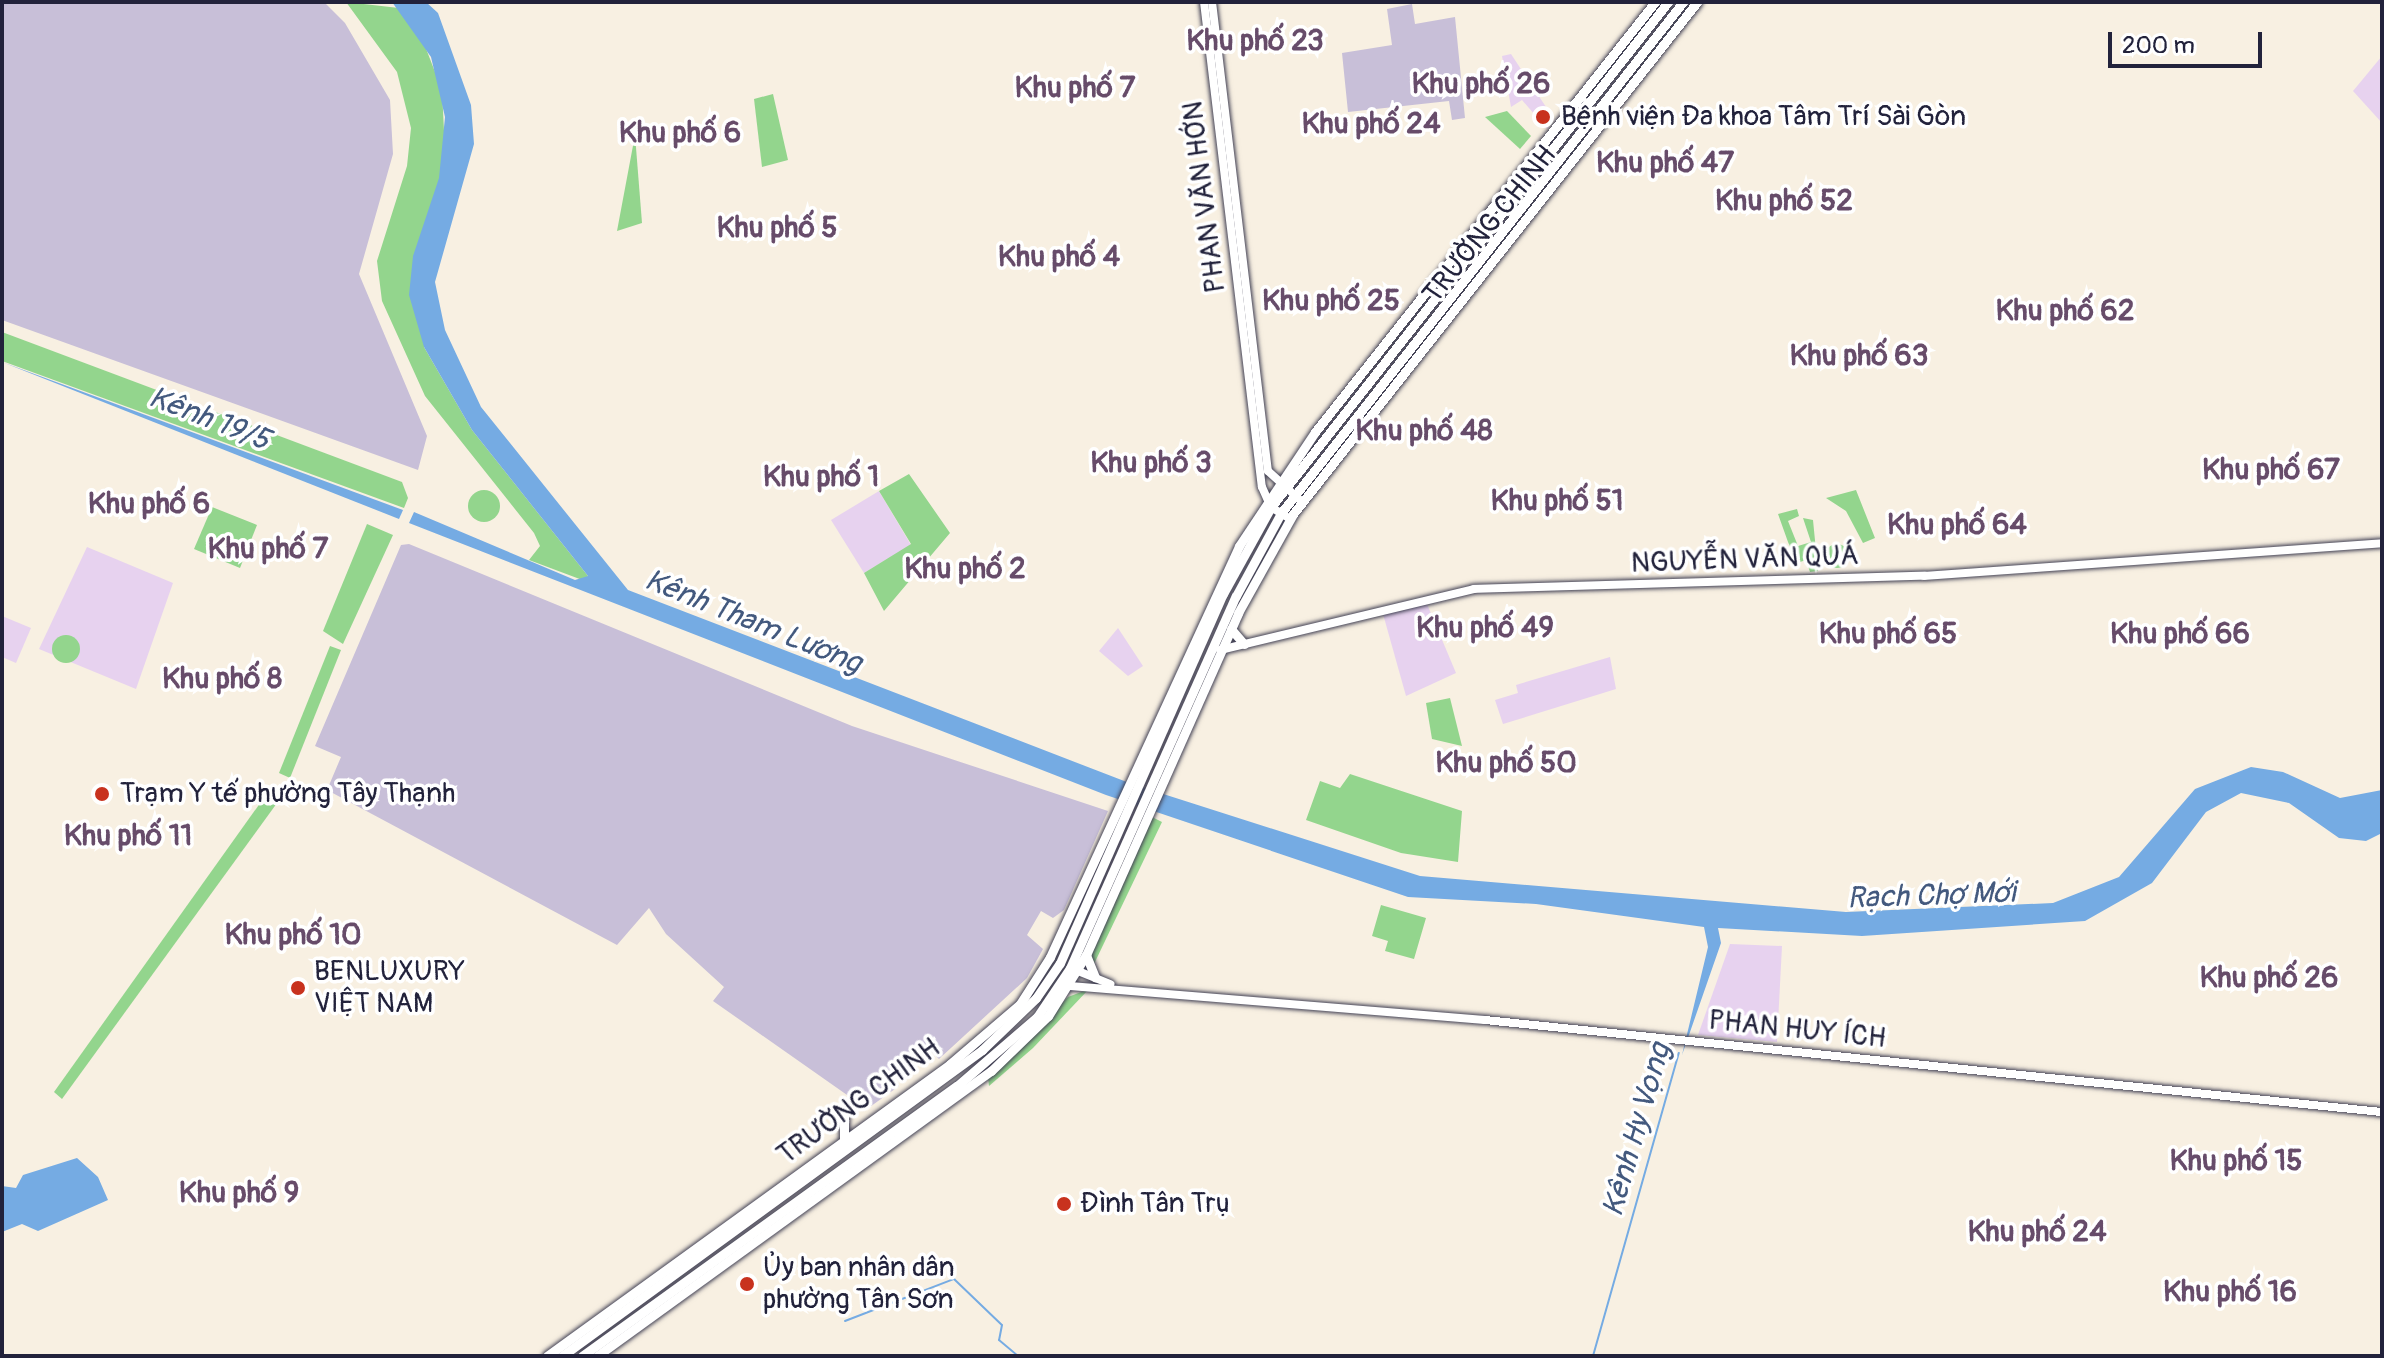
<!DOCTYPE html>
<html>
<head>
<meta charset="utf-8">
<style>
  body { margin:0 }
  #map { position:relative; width:2384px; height:1358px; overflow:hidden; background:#f8f0e2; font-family:Pangolin,sans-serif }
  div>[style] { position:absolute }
  .built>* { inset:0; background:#e7d2ef }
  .industrial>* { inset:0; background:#c8bfd8 }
  .green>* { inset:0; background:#93d58d }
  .round { border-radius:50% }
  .water>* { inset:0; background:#75abe3 }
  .stream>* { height:2px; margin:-1px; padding:0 1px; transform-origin:1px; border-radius:1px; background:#75abe3 }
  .roads { filter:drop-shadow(0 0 2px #424154) drop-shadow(0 0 2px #424154) }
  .secondary>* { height:8px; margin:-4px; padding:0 4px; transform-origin:4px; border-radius:4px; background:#fff }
  .primary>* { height:9px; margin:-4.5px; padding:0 4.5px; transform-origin:4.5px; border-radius:4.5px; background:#fff }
  .dots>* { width:22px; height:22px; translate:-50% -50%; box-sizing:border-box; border:4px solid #fff; border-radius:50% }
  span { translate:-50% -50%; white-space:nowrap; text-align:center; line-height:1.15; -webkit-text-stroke:7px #fff; paint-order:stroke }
  .poi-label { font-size:28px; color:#22223b }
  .left { translate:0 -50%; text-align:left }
  .street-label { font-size:28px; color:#22223b }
  .neighbourhood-label { font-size:30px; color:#674c6a; font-weight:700 }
  .water-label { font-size:30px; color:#43597e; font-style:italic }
  .frame { position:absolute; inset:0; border:4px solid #22223b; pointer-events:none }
  .scale { position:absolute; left:2108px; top:32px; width:154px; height:36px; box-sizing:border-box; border:4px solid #22223b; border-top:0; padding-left:10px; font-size:24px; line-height:28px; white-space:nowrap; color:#22223b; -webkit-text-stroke:6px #fff; paint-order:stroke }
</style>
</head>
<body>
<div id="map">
  <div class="built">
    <div style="clip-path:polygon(1511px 54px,1554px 119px,1547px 129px,1522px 100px,1511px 107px,1502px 56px)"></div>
    <div style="clip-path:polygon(2382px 56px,2382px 123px,2353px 91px)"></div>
    <div style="clip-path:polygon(879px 491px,911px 545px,864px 573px,831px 520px)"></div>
    <div style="clip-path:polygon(87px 547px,173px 583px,136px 689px,39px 649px)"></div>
    <div style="clip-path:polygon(1427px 604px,1456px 673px,1406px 696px,1383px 614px)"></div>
    <div style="clip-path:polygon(2px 616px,31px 628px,16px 663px,2px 657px)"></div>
    <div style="clip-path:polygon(1118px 628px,1143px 666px,1128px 676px,1099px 651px)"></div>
    <div style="clip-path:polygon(1610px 657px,1616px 689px,1503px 724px,1495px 700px,1518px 693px,1516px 685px)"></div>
    <div style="clip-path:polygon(1730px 944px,1782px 946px,1777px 1042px,1698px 1035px)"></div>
  </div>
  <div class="industrial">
    <div style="clip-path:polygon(2px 2px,324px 2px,345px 23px,390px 100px,393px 154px,359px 274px,427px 436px,418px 470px,2px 320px)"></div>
    <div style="clip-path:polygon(1412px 4px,1415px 24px,1455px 17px,1465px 118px,1452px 120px,1449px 101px,1348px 112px,1342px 53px,1392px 45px,1387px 9px)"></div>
    <div style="clip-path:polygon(409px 544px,852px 726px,1108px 811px,1064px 910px,1053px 918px,1041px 911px,1027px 935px,1043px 949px,1027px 978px,939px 1059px,923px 1044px,891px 1074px,899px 1086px,867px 1109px,713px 1001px,724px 987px,666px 934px,649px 908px,617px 945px,327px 790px,341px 757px,315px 746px,401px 545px)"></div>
  </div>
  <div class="green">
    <div style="clip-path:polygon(346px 2px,399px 8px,425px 46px,442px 90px,445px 151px,424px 347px,472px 430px,588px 576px,585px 581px,529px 560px,540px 546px,534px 533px,425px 396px,382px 301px,377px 261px,407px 166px,411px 128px,397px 72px)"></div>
    <div style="clip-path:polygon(773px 94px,788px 160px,762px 167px,754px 99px)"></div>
    <div style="clip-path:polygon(1507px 111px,1531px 136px,1520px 149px,1485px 117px)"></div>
    <div style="clip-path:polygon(635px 135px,642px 223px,617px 231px)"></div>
    <div style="clip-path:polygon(2px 332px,402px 482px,408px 498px,404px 508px,2px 361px)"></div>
    <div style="clip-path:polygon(909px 474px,950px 533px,884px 611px,864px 573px,911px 544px,879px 491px)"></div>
    <div style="clip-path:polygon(1856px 490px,1875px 538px,1863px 543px,1846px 511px,1826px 498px)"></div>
    <div class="round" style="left:468px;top:490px;width:32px;height:32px"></div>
    <div style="clip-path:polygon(212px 507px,257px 525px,240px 568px,194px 549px)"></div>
    <div style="clip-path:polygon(1797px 509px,1799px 516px,1788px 521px,1798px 546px,1811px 542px,1803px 518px,1813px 520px,1818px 571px,1810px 572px,1806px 560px,1797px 563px,1788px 542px,1778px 514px)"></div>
    <div style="clip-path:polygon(367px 524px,393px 535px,343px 644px,323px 631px)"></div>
    <div class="round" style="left:1825px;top:544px;width:24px;height:24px"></div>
    <div class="round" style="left:52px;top:635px;width:28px;height:28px"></div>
    <div style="clip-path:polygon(330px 646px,341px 650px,290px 778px,279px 773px)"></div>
    <div style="clip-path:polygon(1450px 698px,1462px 746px,1432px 739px,1426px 703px)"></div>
    <div style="clip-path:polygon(1350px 774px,1462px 811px,1458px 862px,1401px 853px,1306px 820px,1320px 781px,1340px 788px)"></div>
    <div style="clip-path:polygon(273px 785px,285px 792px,62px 1099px,54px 1092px)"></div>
    <div style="clip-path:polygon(1152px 817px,1162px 822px,1094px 964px,1088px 955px)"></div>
    <div style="clip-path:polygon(1381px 905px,1426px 918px,1414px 959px,1385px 951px,1388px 941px,1372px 936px)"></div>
    <div style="clip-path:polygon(1089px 989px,1033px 1048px,989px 1086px,988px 1077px,1068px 997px)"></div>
  </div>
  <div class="water">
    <div style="clip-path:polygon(392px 2px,426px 2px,438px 13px,471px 105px,474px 144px,435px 282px,445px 330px,481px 407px,628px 590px,1132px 784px,1420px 876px,1846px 912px,2053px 903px,2119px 877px,2195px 789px,2251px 767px,2283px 772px,2340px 798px,2382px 790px,2382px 833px,2366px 841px,2339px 838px,2289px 803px,2241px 793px,2206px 812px,2152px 883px,2085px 921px,1862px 936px,1718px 928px,1721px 943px,1682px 1055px,1708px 947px,1704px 927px,1536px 904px,1408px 897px,1106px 795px,409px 523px,414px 512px,575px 580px,588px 576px,472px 430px,424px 347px,409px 295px,413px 256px,439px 178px,445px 117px,431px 57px)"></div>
    <div style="clip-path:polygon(2px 362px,403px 510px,399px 519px)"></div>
    <div style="clip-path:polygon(77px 1158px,98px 1177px,108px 1200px,38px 1231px,22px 1224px,2px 1232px,2px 1186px,16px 1188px,23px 1175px)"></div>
  </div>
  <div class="stream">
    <div style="left:845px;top:1321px;width:117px;rotate:-21.1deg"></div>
    <div style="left:954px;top:1279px;width:66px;rotate:43.8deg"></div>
    <div style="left:1002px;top:1325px;width:15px;rotate:101deg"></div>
    <div style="left:999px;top:1340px;width:25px;rotate:40deg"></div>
    <div style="left:1593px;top:1356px;width:315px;rotate:-74.2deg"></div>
  </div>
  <div class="roads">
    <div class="secondary">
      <div style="left:1204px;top:2px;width:488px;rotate:83.2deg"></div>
      <div style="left:1262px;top:487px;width:22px;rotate:66deg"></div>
      <div style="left:1271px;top:507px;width:22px;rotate:32deg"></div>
      <div style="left:1212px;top:2px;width:472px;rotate:83.2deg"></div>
      <div style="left:1268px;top:471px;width:42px;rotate:42.1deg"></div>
      <div style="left:1220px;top:650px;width:261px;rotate:-13.5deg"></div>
      <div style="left:1474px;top:589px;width:450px;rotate:-1.7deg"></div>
      <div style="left:1924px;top:576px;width:459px;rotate:-4.1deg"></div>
      <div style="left:1078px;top:971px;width:35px;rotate:22deg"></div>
      <div style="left:1070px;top:986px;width:416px;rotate:4.7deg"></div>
      <div style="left:1485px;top:1020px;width:902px;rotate:5.86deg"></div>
    </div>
    <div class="primary">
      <div style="left:1231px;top:629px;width:20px;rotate:49deg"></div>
      <div style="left:1086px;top:955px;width:24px;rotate:68deg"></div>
      <div style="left:844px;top:1112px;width:27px;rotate:90deg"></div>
      <div style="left:547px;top:1356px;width:498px;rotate:-35.9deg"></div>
      <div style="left:950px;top:1064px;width:92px;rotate:-40.6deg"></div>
      <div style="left:1020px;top:1004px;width:56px;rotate:-57.4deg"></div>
      <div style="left:1050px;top:957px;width:452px;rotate:-65.3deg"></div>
      <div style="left:1239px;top:546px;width:137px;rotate:-56.3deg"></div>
      <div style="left:1315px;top:432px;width:548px;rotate:-51.67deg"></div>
      <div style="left:562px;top:1356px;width:520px;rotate:-36.08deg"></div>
      <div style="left:982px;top:1050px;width:75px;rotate:-43.9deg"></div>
      <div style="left:1036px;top:998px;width:42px;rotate:-55.6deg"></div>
      <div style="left:1060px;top:963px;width:403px;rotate:-66.2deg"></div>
      <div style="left:1223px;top:594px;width:99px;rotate:-61.1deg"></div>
      <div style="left:1271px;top:507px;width:642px;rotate:-51.83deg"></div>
      <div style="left:582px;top:1356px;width:462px;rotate:-35.8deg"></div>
      <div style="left:957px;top:1086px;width:106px;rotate:-40.8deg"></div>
      <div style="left:1037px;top:1017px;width:59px;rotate:-56deg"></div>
      <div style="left:1070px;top:968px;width:407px;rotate:-66deg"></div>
      <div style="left:1236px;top:596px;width:94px;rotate:-61.5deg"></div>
      <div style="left:1281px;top:513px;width:650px;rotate:-51.81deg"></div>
      <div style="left:597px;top:1356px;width:486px;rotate:-35.9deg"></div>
      <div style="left:991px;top:1071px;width:79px;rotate:-44deg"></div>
      <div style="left:1048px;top:1016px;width:72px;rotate:-58.1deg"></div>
      <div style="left:1086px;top:955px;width:374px;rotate:-66deg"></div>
      <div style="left:1238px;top:613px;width:113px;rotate:-60.9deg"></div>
      <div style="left:1293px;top:514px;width:652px;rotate:-51.72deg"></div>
    </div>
  </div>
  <div class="dots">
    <div style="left:1543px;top:117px;background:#c8321e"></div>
    <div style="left:102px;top:794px;background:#c8321e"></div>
    <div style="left:298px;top:988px;background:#c8321e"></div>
    <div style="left:1064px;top:1204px;background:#c8321e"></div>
    <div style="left:747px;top:1284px;background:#c8321e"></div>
  </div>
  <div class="poi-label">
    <span class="left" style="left:1561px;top:117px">Bệnh viện Đa khoa Tâm Trí Sài Gòn</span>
    <span class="left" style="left:120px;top:794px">Trạm Y tế phường Tây Thạnh</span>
    <span class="left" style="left:314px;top:988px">BENLUXURY<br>VIỆT NAM</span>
    <span class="left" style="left:1080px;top:1204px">Đình Tân Trụ</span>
    <span class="left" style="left:763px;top:1284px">Ủy ban nhân dân<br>phường Tân Sơn</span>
  </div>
  <div class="street-label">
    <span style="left:1205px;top:197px;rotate:-97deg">PHAN VĂN HỚN</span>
    <span style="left:1490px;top:225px;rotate:-51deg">TRƯỜNG CHINH</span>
    <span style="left:1745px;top:560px;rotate:-2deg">NGUYỄN VĂN QUÁ</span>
    <span style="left:1797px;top:1030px;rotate:6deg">PHAN HUY ÍCH</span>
    <span style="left:859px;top:1102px;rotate:-36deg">TRƯỜNG CHINH</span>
  </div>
  <div class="neighbourhood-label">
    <span style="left:1255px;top:41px">Khu phố 23</span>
    <span style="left:1481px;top:84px">Khu phố 26</span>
    <span style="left:1075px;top:88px">Khu phố 7</span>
    <span style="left:1371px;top:124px">Khu phố 24</span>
    <span style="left:680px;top:133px">Khu phố 6</span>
    <span style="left:1665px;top:163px">Khu phố 47</span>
    <span style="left:1784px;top:201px">Khu phố 52</span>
    <span style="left:777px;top:228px">Khu phố 5</span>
    <span style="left:1059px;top:257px">Khu phố 4</span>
    <span style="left:1331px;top:301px">Khu phố 25</span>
    <span style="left:2065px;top:311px">Khu phố 62</span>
    <span style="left:1859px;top:356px">Khu phố 63</span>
    <span style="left:1424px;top:431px">Khu phố 48</span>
    <span style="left:1151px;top:463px">Khu phố 3</span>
    <span style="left:2271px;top:470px">Khu phố 67</span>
    <span style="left:821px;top:477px">Khu phố 1</span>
    <span style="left:1557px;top:501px">Khu phố 51</span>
    <span style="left:149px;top:504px">Khu phố 6</span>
    <span style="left:1957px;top:525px">Khu phố 64</span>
    <span style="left:268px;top:549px">Khu phố 7</span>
    <span style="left:965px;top:569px">Khu phố 2</span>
    <span style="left:1485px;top:628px">Khu phố 49</span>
    <span style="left:1888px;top:634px">Khu phố 65</span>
    <span style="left:2180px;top:634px">Khu phố 66</span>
    <span style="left:222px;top:679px">Khu phố 8</span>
    <span style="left:1506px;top:763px">Khu phố 50</span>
    <span style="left:128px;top:836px">Khu phố 11</span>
    <span style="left:293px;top:935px">Khu phố 10</span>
    <span style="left:2269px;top:978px">Khu phố 26</span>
    <span style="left:2236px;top:1161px">Khu phố 15</span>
    <span style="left:239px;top:1193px">Khu phố 9</span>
    <span style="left:2037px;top:1232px">Khu phố 24</span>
    <span style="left:2230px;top:1292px">Khu phố 16</span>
  </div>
  <div class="water-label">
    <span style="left:209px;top:419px;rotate:21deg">Kênh 19/5</span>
    <span style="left:753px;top:622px;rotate:22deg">Kênh Tham Lương</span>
    <span style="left:1931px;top:896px;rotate:-2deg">Rạch Chợ Mới</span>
    <span style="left:1637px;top:1130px;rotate:-74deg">Kênh Hy Vọng</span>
  </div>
  <div class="frame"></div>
  <div class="scale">200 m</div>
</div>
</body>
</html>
